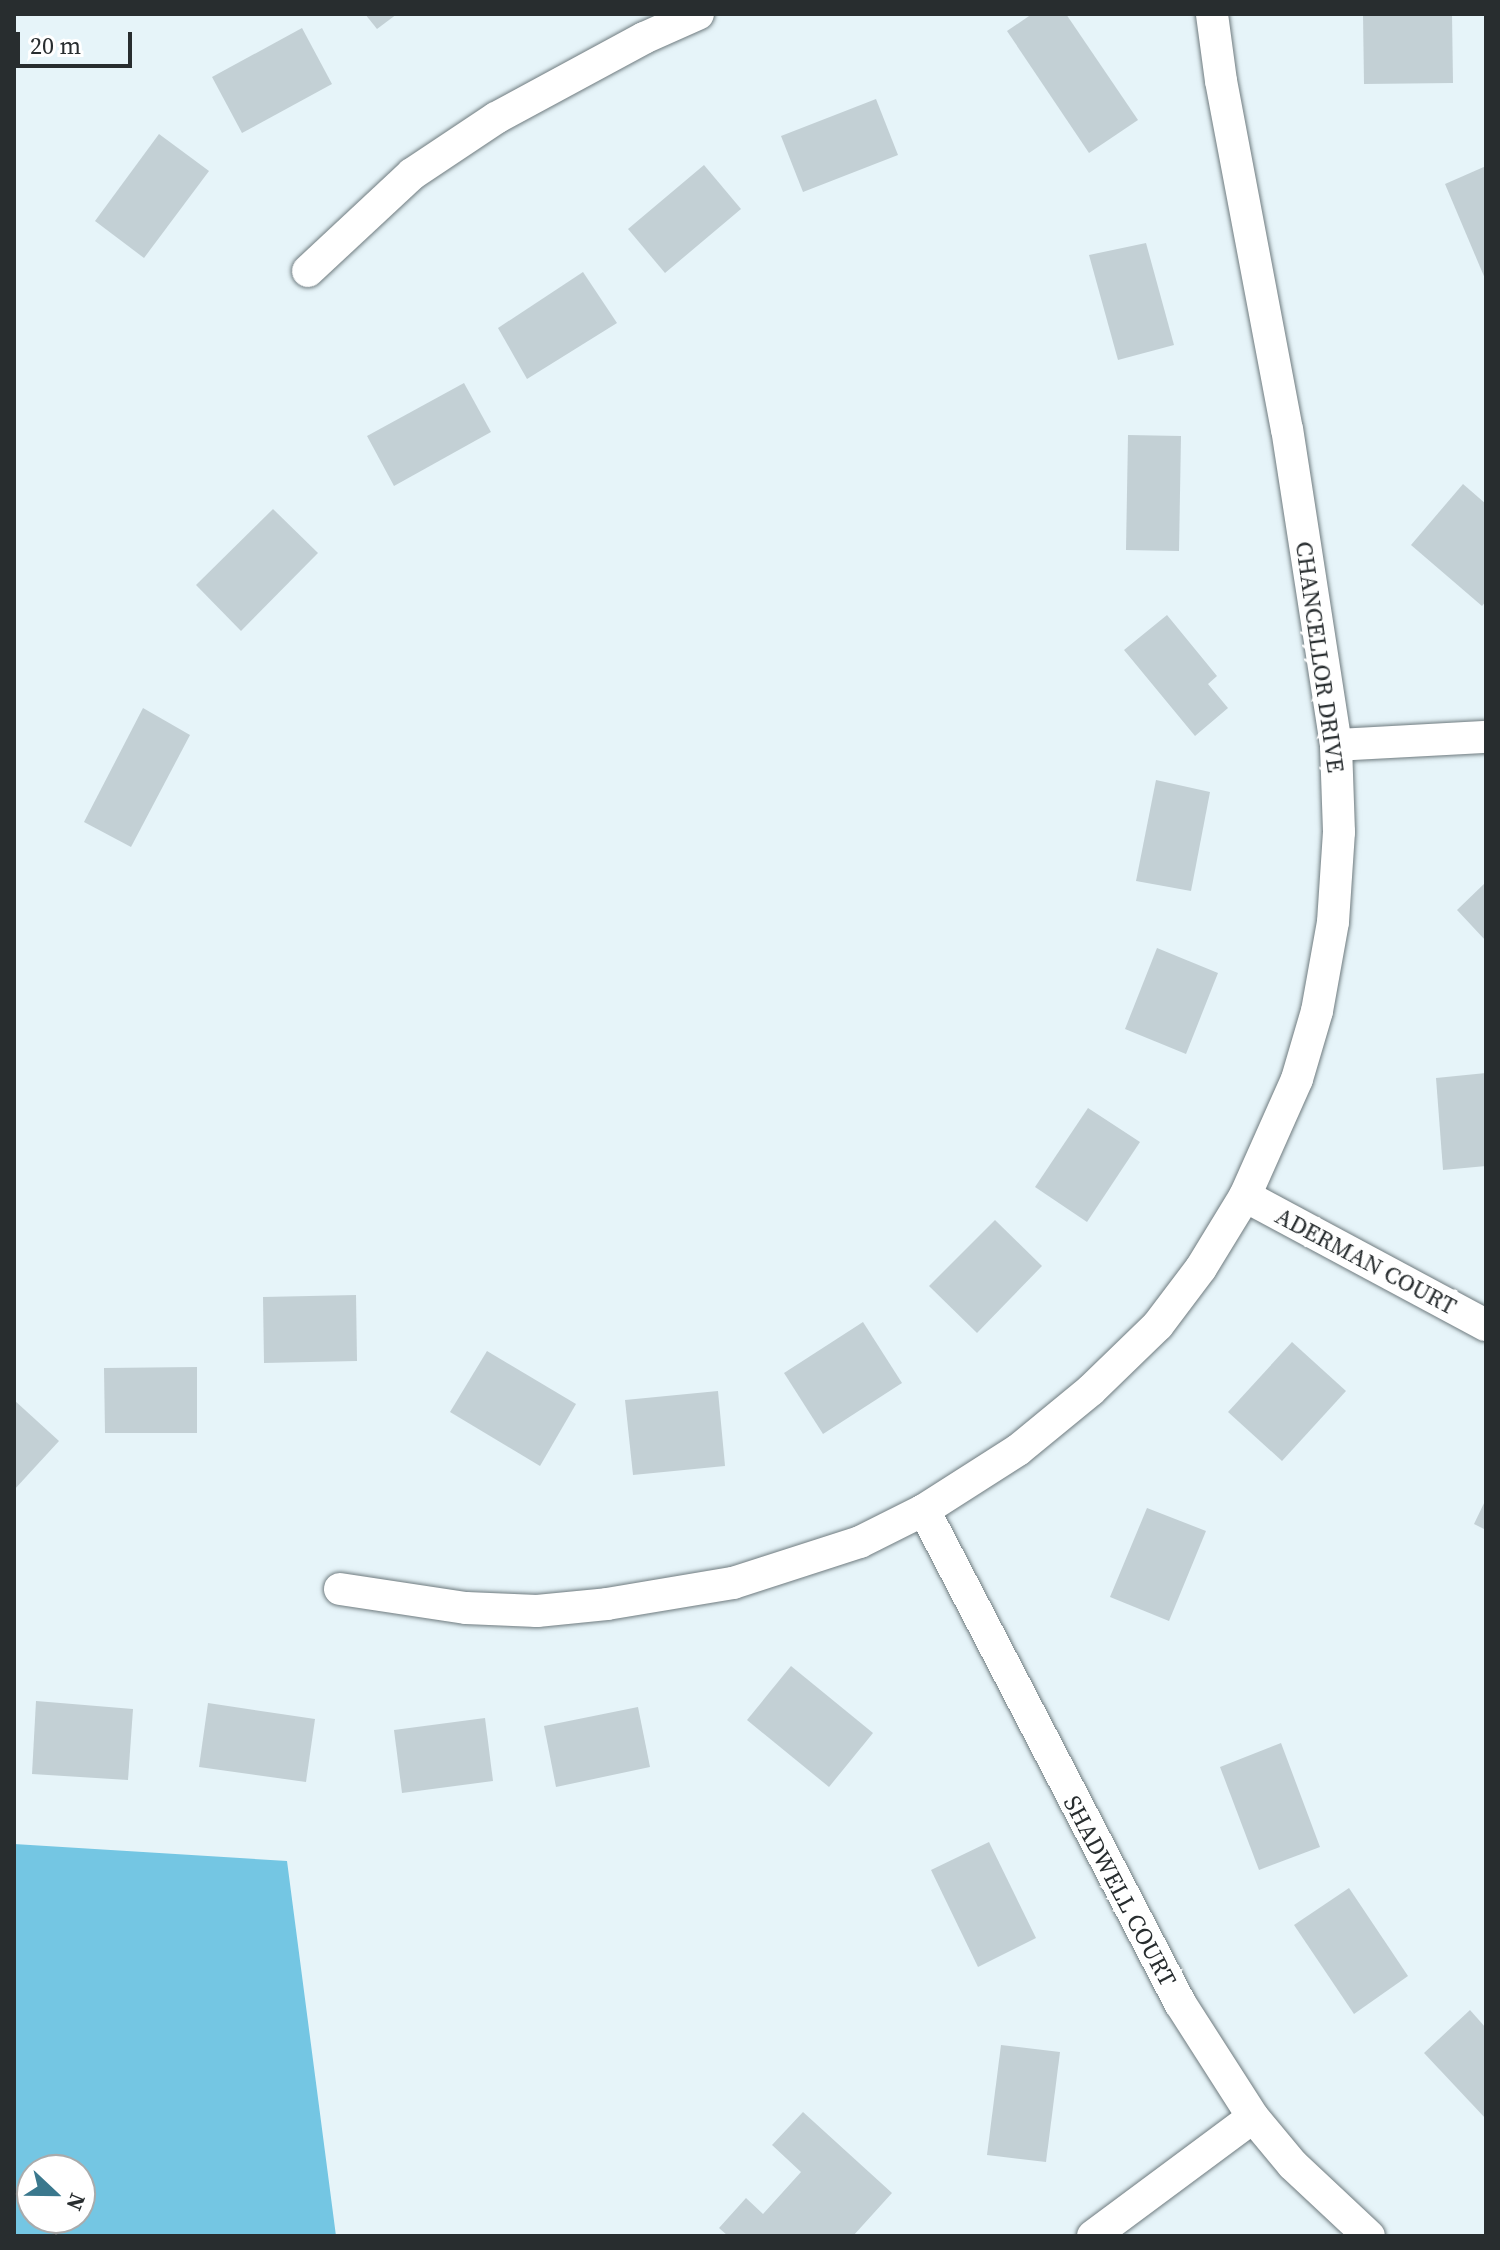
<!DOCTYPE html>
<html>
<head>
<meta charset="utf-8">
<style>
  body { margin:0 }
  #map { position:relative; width:1500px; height:2250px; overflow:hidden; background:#e6f4f9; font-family:"Source Serif 4",serif }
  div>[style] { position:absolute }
  .forest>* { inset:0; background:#74c6e3 }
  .building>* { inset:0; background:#c3d0d5 }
  .roads { filter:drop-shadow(0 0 2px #6f7b7f) drop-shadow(0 0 2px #6f7b7f) }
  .street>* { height:32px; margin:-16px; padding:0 16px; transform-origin:16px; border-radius:16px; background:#fff }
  span { translate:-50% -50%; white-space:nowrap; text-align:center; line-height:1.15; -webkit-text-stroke:7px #fff; paint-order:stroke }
  .street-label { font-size:24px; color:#282d2f }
  .frame { position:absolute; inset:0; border:16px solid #282d2f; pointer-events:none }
  .north { position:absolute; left:16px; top:2154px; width:80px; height:80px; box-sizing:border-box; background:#fff; border:2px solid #a9abac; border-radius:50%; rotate:112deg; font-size:22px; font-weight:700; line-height:32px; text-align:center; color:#282d2f }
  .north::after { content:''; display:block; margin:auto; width:28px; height:36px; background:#3a788d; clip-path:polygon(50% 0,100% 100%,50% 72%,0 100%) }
  .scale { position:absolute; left:16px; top:32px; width:116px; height:36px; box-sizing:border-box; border:4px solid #282d2f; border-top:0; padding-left:10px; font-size:24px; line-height:28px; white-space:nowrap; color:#282d2f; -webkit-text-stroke:6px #fff; paint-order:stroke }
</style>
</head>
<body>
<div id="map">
  <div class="forest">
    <div style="clip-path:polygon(evenodd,14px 1844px,287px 1861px,336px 2236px,14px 2236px,14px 1844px,32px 2170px,80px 2170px,80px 2218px,32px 2218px,32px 2170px)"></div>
  </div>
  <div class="building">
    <div style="clip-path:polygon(365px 14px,397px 14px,377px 29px)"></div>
    <div style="clip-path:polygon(1032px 14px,1066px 14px,1138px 120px,1089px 153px,1007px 31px)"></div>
    <div style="clip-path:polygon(1363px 14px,1452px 14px,1453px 83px,1364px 84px)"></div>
    <div style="clip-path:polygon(302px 28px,332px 84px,242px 133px,212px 77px)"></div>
    <div style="clip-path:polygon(876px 99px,898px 155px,803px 192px,781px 136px)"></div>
    <div style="clip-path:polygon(159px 134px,209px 171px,144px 258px,95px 221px)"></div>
    <div style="clip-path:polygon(704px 165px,741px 209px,665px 273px,628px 229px)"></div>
    <div style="clip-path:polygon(1486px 166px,1486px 281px,1445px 184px)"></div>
    <div style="clip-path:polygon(1146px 243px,1174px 345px,1118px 360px,1089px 255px)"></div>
    <div style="clip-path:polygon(583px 272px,617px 323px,527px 379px,498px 328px)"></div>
    <div style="clip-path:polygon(464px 383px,491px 432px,394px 486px,367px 436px)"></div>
    <div style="clip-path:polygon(1128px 435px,1181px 436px,1179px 551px,1126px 550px)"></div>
    <div style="clip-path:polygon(1463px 484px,1486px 504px,1486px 601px,1482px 606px,1411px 545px)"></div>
    <div style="clip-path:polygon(273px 509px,318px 553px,241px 631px,196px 585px)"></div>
    <div style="clip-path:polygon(1167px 615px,1217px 676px,1208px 684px,1228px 708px,1195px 736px,1124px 650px)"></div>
    <div style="clip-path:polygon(143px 708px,190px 735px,131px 847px,84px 822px)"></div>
    <div style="clip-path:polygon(1156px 780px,1210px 792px,1191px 891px,1136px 881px)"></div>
    <div style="clip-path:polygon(1486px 882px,1486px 941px,1457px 910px)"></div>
    <div style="clip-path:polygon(1157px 948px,1218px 973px,1186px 1054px,1125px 1029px)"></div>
    <div style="clip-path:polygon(1486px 1073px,1486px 1166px,1443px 1170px,1436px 1078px)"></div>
    <div style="clip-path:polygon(1088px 1108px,1140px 1142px,1087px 1222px,1035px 1187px)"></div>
    <div style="clip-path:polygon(995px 1220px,1042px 1266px,977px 1333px,929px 1286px)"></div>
    <div style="clip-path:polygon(356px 1295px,357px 1361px,264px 1363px,263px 1297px)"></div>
    <div style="clip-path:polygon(863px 1322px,902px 1383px,823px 1434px,784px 1373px)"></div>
    <div style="clip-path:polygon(1292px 1342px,1346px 1391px,1282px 1461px,1228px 1412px)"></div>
    <div style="clip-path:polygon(487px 1351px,576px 1404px,540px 1466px,450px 1412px)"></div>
    <div style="clip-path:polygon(197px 1367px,197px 1433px,105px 1433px,104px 1368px)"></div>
    <div style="clip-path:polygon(718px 1391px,725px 1466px,633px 1475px,625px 1400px)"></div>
    <div style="clip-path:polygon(14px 1400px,59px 1441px,14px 1490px)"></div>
    <div style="clip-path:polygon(1486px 1499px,1486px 1530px,1474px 1524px)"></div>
    <div style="clip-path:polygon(1147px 1508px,1206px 1531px,1169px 1621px,1110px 1597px)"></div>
    <div style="clip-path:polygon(791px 1666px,873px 1733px,829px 1787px,747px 1720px)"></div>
    <div style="clip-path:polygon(36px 1701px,133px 1709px,128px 1780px,32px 1774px)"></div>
    <div style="clip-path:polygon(208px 1703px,315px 1719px,306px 1782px,199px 1767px)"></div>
    <div style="clip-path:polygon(638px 1707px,650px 1767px,556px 1787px,544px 1726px)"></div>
    <div style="clip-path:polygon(485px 1718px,493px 1781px,402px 1793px,394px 1730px)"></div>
    <div style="clip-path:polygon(1281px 1743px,1320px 1847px,1259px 1870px,1220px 1767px)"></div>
    <div style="clip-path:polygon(989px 1842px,1036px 1938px,978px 1967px,931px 1870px)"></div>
    <div style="clip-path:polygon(1349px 1888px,1408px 1976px,1354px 2014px,1294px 1925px)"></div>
    <div style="clip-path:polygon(1470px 2010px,1486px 2028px,1486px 2119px,1424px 2053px)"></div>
    <div style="clip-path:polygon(1001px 2045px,1060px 2052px,1046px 2162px,987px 2155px)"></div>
    <div style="clip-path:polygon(803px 2112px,892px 2193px,853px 2236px,728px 2236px,719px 2228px,746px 2198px,763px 2214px,801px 2172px,772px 2145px)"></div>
  </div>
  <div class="roads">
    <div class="street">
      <div style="left:308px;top:271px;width:142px;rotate:-43deg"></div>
      <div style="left:412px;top:174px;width:101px;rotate:-33.7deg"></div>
      <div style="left:496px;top:118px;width:168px;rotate:-28.4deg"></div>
      <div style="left:644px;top:38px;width:59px;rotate:-24deg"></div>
      <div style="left:1336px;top:745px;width:150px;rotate:-3.1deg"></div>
      <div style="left:1245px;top:1196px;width:273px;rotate:28.2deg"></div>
      <div style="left:924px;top:1510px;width:556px;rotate:62.56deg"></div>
      <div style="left:1180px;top:2003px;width:135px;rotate:57.4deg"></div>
      <div style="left:1253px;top:2117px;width:62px;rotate:50.2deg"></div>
      <div style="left:1293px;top:2165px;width:104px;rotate:43.1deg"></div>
      <div style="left:340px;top:1589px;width:127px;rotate:8.6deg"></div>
      <div style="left:466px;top:1608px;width:71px;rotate:2.4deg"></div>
      <div style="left:537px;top:1611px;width:70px;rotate:-5.7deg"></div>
      <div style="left:607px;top:1604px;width:128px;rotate:-9.5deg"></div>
      <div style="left:733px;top:1583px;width:133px;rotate:-17.9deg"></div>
      <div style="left:860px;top:1542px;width:72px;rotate:-26.6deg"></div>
      <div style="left:924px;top:1510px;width:112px;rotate:-32.6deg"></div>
      <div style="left:1018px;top:1450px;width:94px;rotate:-39.4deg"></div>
      <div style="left:1091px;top:1390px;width:93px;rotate:-44.1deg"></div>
      <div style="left:1158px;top:1325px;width:71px;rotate:-53deg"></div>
      <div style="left:1201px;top:1268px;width:84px;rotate:-58.6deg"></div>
      <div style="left:1245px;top:1196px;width:128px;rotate:-66deg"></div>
      <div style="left:1297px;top:1079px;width:71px;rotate:-73.6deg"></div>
      <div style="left:1317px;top:1011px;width:90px;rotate:-79.8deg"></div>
      <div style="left:1333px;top:922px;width:90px;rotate:-86.2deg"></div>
      <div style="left:1339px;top:832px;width:87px;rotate:-92deg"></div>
      <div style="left:1336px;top:745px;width:319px;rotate:-98.8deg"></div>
      <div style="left:1287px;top:430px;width:355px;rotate:-100.7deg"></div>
      <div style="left:1221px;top:81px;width:68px;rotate:-97.7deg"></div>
      <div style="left:1093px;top:2236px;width:199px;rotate:-36.6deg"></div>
    </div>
  </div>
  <div class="street-label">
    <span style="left:1320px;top:657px;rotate:82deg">CHANCELLOR DRIVE</span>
    <span style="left:1366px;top:1261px;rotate:28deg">ADERMAN COURT</span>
    <span style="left:1120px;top:1891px;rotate:62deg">SHADWELL COURT</span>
  </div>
  <div class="frame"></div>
  <div class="north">N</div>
  <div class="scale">20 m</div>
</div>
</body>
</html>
